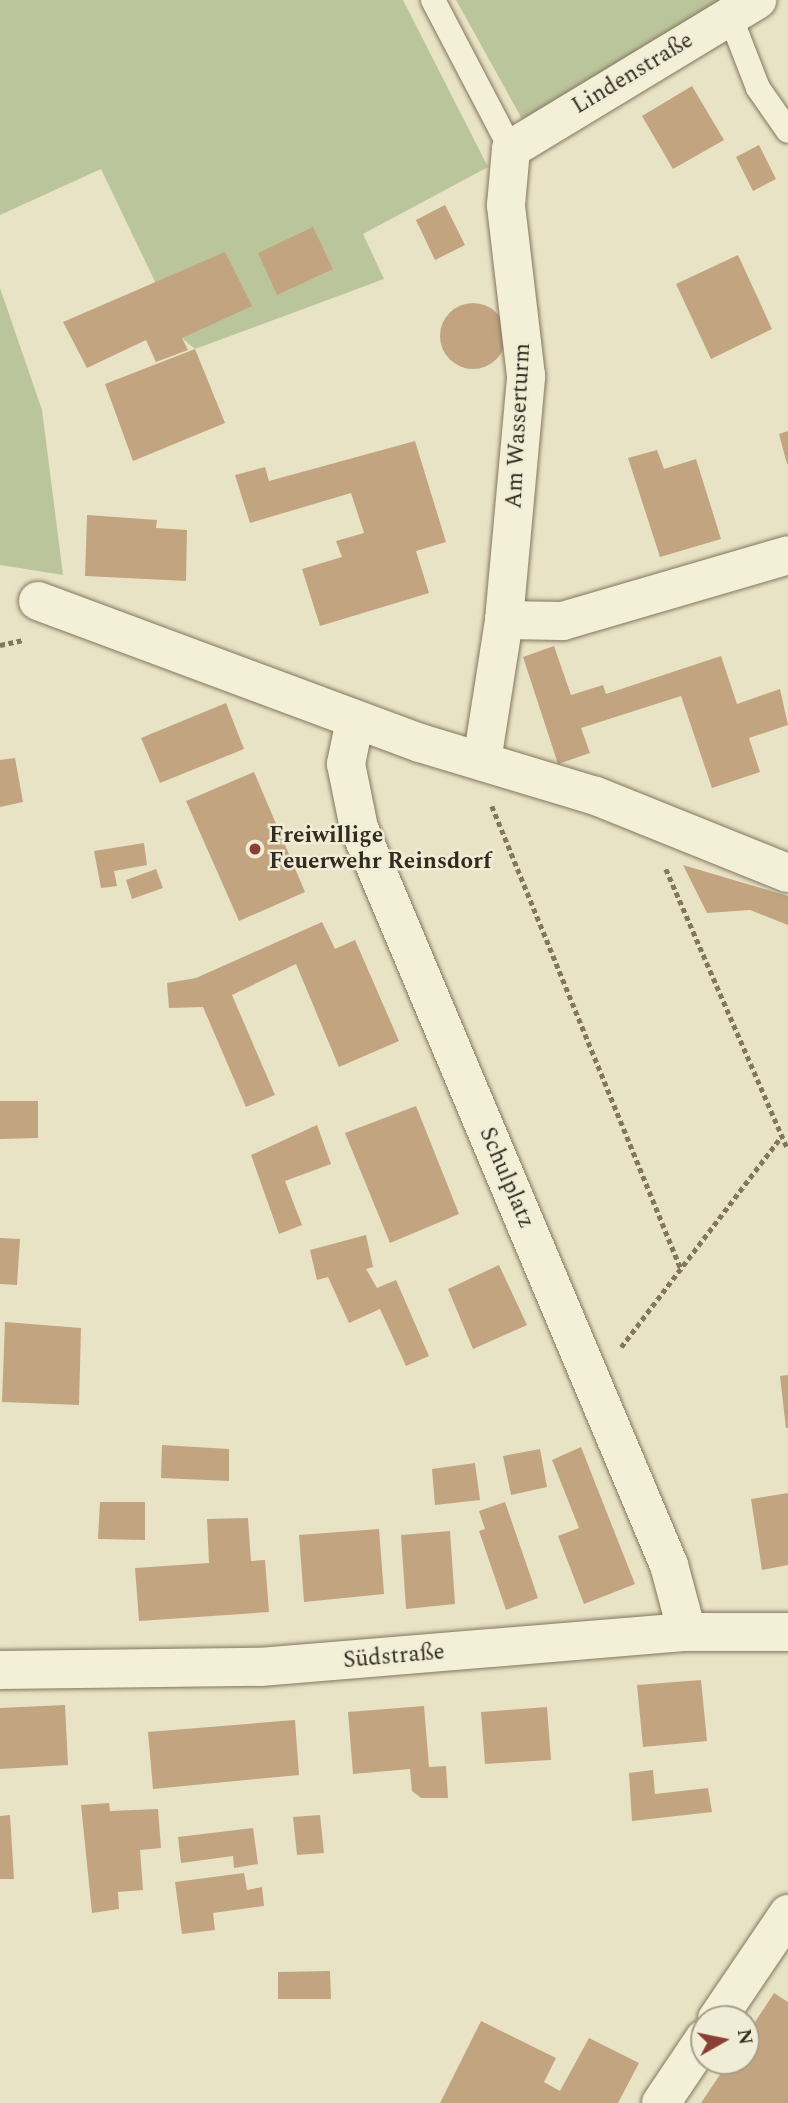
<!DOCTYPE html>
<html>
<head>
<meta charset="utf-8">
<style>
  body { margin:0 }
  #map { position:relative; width:788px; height:2103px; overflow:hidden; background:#e9e3c6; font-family:Spectral,serif }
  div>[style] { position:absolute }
  .green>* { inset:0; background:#bbc59b }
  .building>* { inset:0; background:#c2a480 }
  .round { border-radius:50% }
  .path>* { height:4.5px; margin-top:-2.25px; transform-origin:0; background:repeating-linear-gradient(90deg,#82765e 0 5px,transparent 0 8.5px) }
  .roads { filter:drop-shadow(0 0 2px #82765e) drop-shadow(0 0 2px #82765e) }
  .lane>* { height:24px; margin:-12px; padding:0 12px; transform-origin:12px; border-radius:12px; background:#f4f0d8 }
  .street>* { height:38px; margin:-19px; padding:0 19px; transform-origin:19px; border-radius:19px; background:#f4f0d8 }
  .secondary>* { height:38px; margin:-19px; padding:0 19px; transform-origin:19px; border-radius:19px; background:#f4f0d8 }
  .dots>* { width:19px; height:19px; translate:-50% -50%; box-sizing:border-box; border:4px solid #f1ecd5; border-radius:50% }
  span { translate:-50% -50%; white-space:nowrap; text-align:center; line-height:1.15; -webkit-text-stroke:5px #f1ecd5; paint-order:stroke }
  .street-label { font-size:23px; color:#342c20 }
  .poi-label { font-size:23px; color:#342c20; font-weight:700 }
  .left { translate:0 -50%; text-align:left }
  .north { position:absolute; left:690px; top:2005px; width:70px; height:70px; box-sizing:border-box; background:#f1ecd5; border:2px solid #a59f8d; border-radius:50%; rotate:81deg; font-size:19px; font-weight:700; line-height:28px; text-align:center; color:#342c20 }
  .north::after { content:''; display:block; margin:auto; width:24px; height:32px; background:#8a3f35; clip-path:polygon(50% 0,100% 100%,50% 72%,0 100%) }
</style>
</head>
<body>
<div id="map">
  <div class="green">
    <div style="clip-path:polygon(0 0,403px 0,488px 167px,363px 234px,384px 279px,195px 349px,182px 338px,101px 169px,0 215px)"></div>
    <div style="clip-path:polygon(456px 0,724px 0,522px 119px)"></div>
    <div style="clip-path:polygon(0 288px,42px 410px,63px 575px,0 565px)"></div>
  </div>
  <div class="building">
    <div style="clip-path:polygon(692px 86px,724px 140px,673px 169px,642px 116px)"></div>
    <div style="clip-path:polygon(759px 145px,776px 179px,753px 191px,736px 157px)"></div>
    <div style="clip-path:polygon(445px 205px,465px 245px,435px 260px,416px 220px)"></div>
    <div style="clip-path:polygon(313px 227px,333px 269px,277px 295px,258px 253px)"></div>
    <div style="clip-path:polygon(225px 252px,252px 306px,182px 338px,188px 350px,156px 362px,146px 340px,87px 368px,63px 322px)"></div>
    <div style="clip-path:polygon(738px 255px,772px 329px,711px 359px,676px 284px)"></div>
    <div class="round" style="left:440px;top:303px;width:66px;height:66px"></div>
    <div style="clip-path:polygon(195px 349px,225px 423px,133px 461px,105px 384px)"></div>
    <div style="clip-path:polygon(788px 431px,788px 464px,787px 464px,779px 434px)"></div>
    <div style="clip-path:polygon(415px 441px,446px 542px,416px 551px,429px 593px,320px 626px,302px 569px,342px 557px,336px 541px,364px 533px,351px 493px,250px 523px,235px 475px,265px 467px,269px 481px)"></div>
    <div style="clip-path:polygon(657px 450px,664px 469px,696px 459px,721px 539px,660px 557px,628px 458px)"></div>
    <div style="clip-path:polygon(87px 515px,157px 520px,156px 528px,187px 530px,186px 581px,85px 576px)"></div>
    <div style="clip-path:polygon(554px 646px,571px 695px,603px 685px,606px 694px,721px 656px,737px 704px,780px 689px,788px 725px,749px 738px,760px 772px,712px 788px,681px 696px,581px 728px,590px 753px,558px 764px,523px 657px)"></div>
    <div style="clip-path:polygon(226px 703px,244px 749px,160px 783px,141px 738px)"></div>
    <div style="clip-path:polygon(15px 758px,23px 802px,0 807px,0 760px)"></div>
    <div style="clip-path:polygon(254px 772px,305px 892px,239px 921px,186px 801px)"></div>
    <div style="clip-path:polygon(144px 843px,147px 865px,114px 871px,117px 886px,101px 888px,94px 851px)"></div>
    <div style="clip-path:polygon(683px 865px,788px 896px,788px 925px,750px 910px,707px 913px)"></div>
    <div style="clip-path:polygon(156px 869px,163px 888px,132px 899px,126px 880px)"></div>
    <div style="clip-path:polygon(322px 922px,335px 949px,355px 940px,399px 1041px,339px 1067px,296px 964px,232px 995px,275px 1095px,246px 1107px,203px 1007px,169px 1008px,167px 983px,196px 978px)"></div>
    <div style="clip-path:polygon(0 1101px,38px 1101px,38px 1138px,0 1139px)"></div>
    <div style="clip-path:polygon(416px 1106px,459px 1214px,390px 1243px,345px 1133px)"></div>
    <div style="clip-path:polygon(317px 1125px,331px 1164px,285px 1181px,302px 1225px,279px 1234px,251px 1155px)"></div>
    <div style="clip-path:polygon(366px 1235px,373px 1267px,366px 1269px,377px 1288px,396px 1280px,429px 1356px,406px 1366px,380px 1309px,349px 1323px,328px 1277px,317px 1280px,310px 1250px)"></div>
    <div style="clip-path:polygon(0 1238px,20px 1239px,17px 1285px,0 1284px)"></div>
    <div style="clip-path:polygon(499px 1265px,527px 1325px,473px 1349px,448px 1289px)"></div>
    <div style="clip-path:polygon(5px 1322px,81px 1328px,79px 1405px,2px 1402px)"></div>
    <div style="clip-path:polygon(788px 1375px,788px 1428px,786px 1428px,780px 1376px)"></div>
    <div style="clip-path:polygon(162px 1445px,229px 1449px,229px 1481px,161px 1478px)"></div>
    <div style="clip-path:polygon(581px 1447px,635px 1584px,584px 1604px,558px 1536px,579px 1528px,552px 1460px)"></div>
    <div style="clip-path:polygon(540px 1449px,547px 1487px,511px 1495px,503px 1456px)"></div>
    <div style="clip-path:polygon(475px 1463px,480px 1500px,435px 1505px,432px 1469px)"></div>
    <div style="clip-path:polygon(788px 1493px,788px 1565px,762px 1570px,751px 1499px)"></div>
    <div style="clip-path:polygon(100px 1502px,145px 1502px,145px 1540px,98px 1539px)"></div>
    <div style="clip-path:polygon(505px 1502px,538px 1598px,506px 1610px,479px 1531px,485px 1529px,479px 1511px)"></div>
    <div style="clip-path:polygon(248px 1518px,251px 1561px,265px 1560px,269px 1612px,139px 1621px,135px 1568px,209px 1563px,207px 1519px)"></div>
    <div style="clip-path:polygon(379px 1529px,384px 1594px,304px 1602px,299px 1535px)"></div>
    <div style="clip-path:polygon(450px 1531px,455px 1604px,406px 1609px,401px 1535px)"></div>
    <div style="clip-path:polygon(701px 1680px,707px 1741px,643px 1747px,637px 1685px)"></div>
    <div style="clip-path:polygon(65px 1705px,68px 1765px,0 1769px,0 1708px)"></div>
    <div style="clip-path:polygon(424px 1706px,429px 1767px,446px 1766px,448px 1798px,421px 1798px,412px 1791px,410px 1769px,353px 1774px,348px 1712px)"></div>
    <div style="clip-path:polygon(547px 1707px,551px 1760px,485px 1764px,481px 1712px)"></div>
    <div style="clip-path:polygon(295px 1720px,299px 1775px,153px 1789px,148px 1732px)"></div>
    <div style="clip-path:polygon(653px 1770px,655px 1794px,708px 1788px,712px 1812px,632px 1821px,629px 1773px)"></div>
    <div style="clip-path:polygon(109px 1803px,110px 1811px,158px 1809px,161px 1848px,140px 1850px,143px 1890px,118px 1892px,119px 1909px,92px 1913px,81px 1805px)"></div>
    <div style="clip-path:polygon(10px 1815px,14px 1879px,0 1879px,0 1816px)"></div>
    <div style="clip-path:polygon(320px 1815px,324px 1853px,297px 1855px,293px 1817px)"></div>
    <div style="clip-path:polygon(253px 1828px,258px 1864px,234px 1868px,233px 1856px,181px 1863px,178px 1837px)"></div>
    <div style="clip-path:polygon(244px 1873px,247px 1890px,262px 1887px,264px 1906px,213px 1913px,215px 1930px,182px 1934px,175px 1882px)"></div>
    <div style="clip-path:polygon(330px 1971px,331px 1999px,278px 1999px,278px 1972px)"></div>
    <div style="clip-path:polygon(774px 1993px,788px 2002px,788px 2103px,701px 2103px,729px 2061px,746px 2061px,746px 2036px)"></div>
    <div style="clip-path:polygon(481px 2021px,556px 2058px,544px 2082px,560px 2091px,589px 2038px,639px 2063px,618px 2103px,440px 2103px)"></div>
  </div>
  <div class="path">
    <div style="left:0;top:645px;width:25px;rotate:-12deg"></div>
    <div style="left:492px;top:806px;width:500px;rotate:67.79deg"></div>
    <div style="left:666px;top:869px;width:305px;rotate:66.5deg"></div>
    <div style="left:621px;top:1347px;width:265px;rotate:-52.7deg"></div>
  </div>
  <div class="roads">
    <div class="lane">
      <div style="left:433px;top:0;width:168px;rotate:62.4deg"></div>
      <div style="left:730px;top:16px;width:77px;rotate:68.7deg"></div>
      <div style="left:758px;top:88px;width:52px;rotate:55.1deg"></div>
    </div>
    <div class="street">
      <div style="left:38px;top:601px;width:408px;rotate:20.4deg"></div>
      <div style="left:420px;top:743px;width:184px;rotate:16.8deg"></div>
      <div style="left:596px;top:796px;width:207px;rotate:21.9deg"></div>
      <div style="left:504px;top:620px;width:245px;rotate:-84.8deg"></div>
      <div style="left:526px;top:376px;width:172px;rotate:-96.7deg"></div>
      <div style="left:506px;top:205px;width:56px;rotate:-84.9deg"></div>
      <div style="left:511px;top:149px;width:288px;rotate:-31.2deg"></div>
      <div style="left:355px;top:720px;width:45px;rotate:101.6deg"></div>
      <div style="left:346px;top:764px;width:65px;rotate:78.5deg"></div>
      <div style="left:359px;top:828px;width:800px;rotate:67.19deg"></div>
      <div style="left:669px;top:1565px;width:69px;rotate:75deg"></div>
      <div style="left:482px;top:761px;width:143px;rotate:-81.1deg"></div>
      <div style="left:504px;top:620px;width:59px;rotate:1deg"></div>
      <div style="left:563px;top:621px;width:234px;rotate:-16.3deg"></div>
      <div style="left:0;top:1670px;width:260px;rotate:-0.7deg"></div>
      <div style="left:260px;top:1667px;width:428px;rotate:-4.7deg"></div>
      <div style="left:687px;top:1632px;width:101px"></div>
    </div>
    <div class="secondary">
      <div style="left:717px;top:2019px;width:127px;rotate:-55.9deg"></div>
      <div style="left:661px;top:2103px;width:77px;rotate:-56.1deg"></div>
    </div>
  </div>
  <div class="dots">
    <div style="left:255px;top:849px;background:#8a3f35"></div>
  </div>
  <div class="street-label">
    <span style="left:633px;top:74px;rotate:-31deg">Lindenstraße</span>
    <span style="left:519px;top:426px;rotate:-87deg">Am Wasserturm</span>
    <span style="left:506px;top:1178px;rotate:67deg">Schulplatz</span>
    <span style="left:394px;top:1657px;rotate:-5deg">Südstraße</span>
  </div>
  <div class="poi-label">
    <span class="left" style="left:269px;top:849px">Freiwillige<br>Feuerwehr Reinsdorf</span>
  </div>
  <div class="north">N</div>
</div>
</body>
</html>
